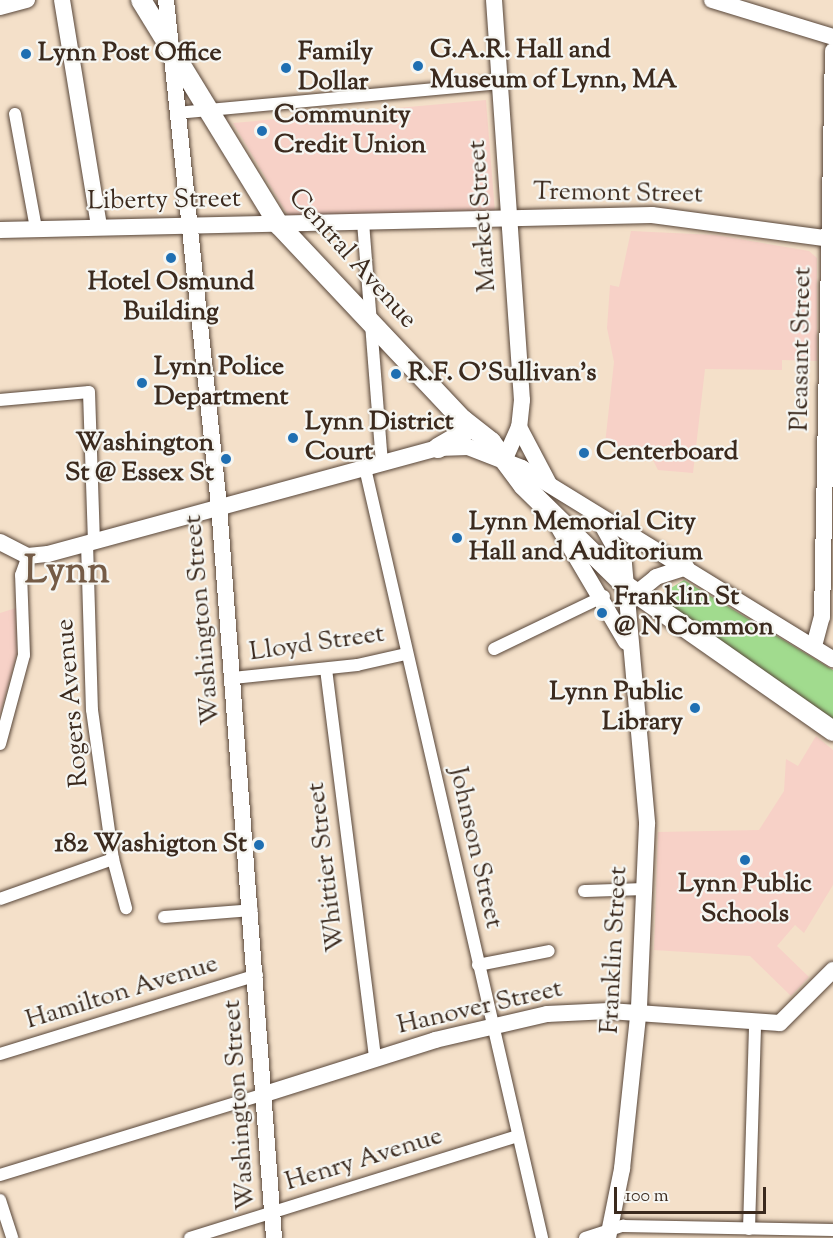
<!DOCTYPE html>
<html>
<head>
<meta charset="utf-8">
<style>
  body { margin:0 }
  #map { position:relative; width:833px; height:1238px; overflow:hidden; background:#f4e0c9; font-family:"Sorts Mill Goudy",serif }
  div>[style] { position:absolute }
  .built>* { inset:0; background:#f7d1c7 }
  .green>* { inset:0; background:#a1db8e }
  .roads { filter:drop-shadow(0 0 2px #574538) drop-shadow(0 0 2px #574538) }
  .street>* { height:12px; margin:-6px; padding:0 6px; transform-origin:6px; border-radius:6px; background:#fff }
  .secondary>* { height:16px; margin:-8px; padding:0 8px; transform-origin:8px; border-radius:8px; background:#fff }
  .primary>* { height:20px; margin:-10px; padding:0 10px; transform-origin:10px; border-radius:10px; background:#fff }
  .dots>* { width:16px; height:16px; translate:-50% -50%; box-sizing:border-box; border:3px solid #f6f6f2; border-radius:50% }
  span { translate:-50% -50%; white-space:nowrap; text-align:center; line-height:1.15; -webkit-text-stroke:4.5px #f6f6f2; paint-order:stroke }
  .poi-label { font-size:26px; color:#3b2a1e; font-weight:700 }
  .left { translate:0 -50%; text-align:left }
  .right { translate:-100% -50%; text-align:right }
  .street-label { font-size:26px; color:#3b2a1e }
  .town-label { font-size:38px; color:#745b46; font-weight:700 }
  .scale { position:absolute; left:614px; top:1187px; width:152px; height:27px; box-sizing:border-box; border:3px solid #3b2a1e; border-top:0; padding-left:8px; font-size:18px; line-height:21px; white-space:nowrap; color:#3b2a1e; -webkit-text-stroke:4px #f6f6f2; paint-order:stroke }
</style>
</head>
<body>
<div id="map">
  <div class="built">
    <div style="clip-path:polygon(486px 100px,495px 212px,289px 217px,233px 123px)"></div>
    <div style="clip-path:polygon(631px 231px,716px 235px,809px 251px,817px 258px,817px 361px,782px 360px,782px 370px,705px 369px,693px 473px,658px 470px,650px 454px,605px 444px,614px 362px,607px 328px,610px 285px,619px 287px)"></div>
    <div style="clip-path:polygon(16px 608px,17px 654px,0 715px,0 613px)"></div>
    <div style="clip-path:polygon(816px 736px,833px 750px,833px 885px,804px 933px,795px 925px,777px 946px,809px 977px,791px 996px,750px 956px,654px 950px,658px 832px,759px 830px,784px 791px,786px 759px,798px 766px)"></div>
  </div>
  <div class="green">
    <div style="clip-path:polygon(684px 580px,833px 670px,833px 719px,671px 606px,671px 588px)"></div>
  </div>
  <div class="roads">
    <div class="street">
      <div style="left:177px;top:113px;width:324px;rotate:-5.3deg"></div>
      <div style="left:15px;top:114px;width:116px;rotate:79.6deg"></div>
      <div style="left:363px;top:222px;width:242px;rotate:85.5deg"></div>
      <div style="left:0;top:400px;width:89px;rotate:-5.1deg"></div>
      <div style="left:89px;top:392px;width:149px;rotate:88.1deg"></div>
      <div style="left:365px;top:468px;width:790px;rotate:77.05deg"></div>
      <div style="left:87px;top:543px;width:167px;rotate:88.3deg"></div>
      <div style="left:92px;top:710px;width:150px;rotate:82deg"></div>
      <div style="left:113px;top:859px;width:51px;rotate:75.1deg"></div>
      <div style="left:494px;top:649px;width:122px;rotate:-25.7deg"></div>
      <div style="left:326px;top:669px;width:393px;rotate:82.8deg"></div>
      <div style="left:233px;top:678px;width:125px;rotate:-6deg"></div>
      <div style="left:357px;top:665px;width:50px;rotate:-12.7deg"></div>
      <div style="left:0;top:744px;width:92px;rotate:-74.9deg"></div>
      <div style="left:24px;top:655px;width:80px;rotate:-92.1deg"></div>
      <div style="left:21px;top:575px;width:20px;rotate:-70deg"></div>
      <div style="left:584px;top:891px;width:62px;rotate:-1.8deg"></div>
      <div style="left:0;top:899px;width:120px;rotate:-19.5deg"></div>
      <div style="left:164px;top:917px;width:88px;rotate:-4.5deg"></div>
      <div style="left:478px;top:965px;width:72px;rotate:-11.2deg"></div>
      <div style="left:0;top:1054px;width:269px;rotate:-17.1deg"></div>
      <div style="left:0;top:1175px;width:277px;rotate:-17deg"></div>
      <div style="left:0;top:1200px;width:40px;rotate:72deg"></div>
      <div style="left:749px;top:1229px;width:207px;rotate:-88.3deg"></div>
      <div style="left:190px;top:1238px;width:343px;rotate:-17.3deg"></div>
      <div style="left:585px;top:1238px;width:40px;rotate:-18deg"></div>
      <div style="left:623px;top:1226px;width:210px;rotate:1.1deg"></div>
    </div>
    <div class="secondary">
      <div style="left:62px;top:0;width:230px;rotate:80.7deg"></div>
      <div style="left:166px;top:0;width:509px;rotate:84.02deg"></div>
      <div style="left:219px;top:506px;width:734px;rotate:85.7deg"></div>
      <div style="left:494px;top:0;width:401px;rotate:86deg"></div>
      <div style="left:522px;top:400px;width:27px;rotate:96deg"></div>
      <div style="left:519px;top:427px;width:37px;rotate:114deg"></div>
      <div style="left:712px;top:0;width:127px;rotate:17deg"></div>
      <div style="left:0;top:7px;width:28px;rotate:-15deg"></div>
      <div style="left:0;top:230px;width:652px;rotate:-1.32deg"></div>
      <div style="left:652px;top:215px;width:183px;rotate:7.6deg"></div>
      <div style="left:519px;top:427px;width:62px;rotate:62.2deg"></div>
      <div style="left:556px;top:523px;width:138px;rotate:59.5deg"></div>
      <div style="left:601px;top:523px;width:47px;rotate:60.7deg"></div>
      <div style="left:624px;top:564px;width:261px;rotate:84.9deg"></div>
      <div style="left:647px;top:824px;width:183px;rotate:92.5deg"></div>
      <div style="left:639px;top:1007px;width:163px;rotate:96deg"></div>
      <div style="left:622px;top:1169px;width:70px;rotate:101.5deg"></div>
      <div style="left:0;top:542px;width:31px;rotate:27deg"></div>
      <div style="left:28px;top:556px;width:20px;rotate:-6deg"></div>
      <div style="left:48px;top:554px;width:404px;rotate:-15.2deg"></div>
      <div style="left:438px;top:448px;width:30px;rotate:-2deg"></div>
      <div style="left:468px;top:447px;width:58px;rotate:21.3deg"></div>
      <div style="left:522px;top:468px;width:365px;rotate:31.6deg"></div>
      <div style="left:628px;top:600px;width:36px;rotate:-39deg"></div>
      <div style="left:656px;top:577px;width:32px;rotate:-18deg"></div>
      <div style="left:814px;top:646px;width:30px;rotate:-75deg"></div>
      <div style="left:822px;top:617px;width:566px;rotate:-88.89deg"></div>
      <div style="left:265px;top:1094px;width:178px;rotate:-17.6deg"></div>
      <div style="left:435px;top:1040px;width:115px;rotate:-13.1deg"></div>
      <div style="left:547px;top:1014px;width:62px;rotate:-2.8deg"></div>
      <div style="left:609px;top:1011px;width:171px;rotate:4deg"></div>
      <div style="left:780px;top:1023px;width:75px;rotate:-45deg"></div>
    </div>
    <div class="primary">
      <div style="left:141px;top:0;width:264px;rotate:58.5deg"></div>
      <div style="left:279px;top:225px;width:268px;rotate:46.7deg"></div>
      <div style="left:463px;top:420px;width:36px;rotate:38deg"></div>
      <div style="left:491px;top:442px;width:54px;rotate:53.3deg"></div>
      <div style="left:523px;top:485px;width:144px;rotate:44.4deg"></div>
      <div style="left:626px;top:586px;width:253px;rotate:35deg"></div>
      <div style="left:438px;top:448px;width:28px;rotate:-30deg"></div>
      <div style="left:462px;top:434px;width:14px;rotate:-86deg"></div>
    </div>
  </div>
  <div class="dots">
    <div style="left:26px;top:54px;background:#1f6fb2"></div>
    <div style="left:418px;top:66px;background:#1f6fb2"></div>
    <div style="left:286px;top:68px;background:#1f6fb2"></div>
    <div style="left:262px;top:131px;background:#1f6fb2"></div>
    <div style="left:171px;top:258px;background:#1f6fb2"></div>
    <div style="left:396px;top:374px;background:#1f6fb2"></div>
    <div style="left:142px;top:383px;background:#1f6fb2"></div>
    <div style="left:293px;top:438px;background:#1f6fb2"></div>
    <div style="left:584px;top:453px;background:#1f6fb2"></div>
    <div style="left:226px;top:459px;background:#1f6fb2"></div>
    <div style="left:457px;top:538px;background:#1f6fb2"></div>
    <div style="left:602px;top:613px;background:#1f6fb2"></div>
    <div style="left:695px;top:708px;background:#1f6fb2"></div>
    <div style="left:259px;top:845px;background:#1f6fb2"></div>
    <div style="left:745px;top:860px;background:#1f6fb2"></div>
  </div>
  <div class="poi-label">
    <span class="left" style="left:430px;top:66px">G.A.R. Hall and<br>Museum of Lynn, MA</span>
    <span class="left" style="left:298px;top:68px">Family<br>Dollar</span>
    <span class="left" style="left:38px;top:54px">Lynn Post Office</span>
    <span class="left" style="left:274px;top:131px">Community<br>Credit Union</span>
    <span style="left:171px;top:298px">Hotel Osmund<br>Building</span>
    <span class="left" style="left:154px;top:383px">Lynn Police<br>Department</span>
    <span class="left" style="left:408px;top:374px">R.F. O'Sullivan's</span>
    <span class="left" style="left:305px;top:438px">Lynn District<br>Court</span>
    <span class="right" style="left:214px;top:459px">Washington<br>St @ Essex St</span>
    <span class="left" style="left:596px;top:453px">Centerboard</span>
    <span class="left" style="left:469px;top:538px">Lynn Memorial City<br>Hall and Auditorium</span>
    <span class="left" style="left:614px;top:613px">Franklin St<br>@ N Common</span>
    <span class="right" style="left:683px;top:708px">Lynn Public<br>Library</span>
    <span class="right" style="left:247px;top:845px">182 Washigton St</span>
    <span style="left:745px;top:900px">Lynn Public<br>Schools</span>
  </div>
  <div class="street-label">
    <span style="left:618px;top:194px;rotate:1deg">Tremont Street</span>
    <span style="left:164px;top:201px;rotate:-1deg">Liberty Street</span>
    <span style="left:483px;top:216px;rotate:-94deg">Market Street</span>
    <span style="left:352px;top:259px;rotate:48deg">Central Avenue</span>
    <span style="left:802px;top:349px;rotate:-89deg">Pleasant Street</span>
    <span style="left:203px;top:620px;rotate:-95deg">Washington Street</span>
    <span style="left:317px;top:644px;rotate:-8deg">Lloyd Street</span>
    <span style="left:73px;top:703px;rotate:-95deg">Rogers Avenue</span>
    <span style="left:475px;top:848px;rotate:77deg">Johnson Street</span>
    <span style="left:327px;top:867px;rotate:-97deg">Whittier Street</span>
    <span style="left:615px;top:950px;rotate:-87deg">Franklin Street</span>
    <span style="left:122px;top:993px;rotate:-17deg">Hamilton Avenue</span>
    <span style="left:480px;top:1008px;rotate:-13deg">Hanover Street</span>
    <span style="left:240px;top:1105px;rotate:-94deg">Washington Street</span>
    <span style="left:364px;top:1160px;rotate:-17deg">Henry Avenue</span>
  </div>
  <div class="town-label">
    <span style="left:67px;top:574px">Lynn</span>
  </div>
  <div class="scale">100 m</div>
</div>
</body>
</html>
